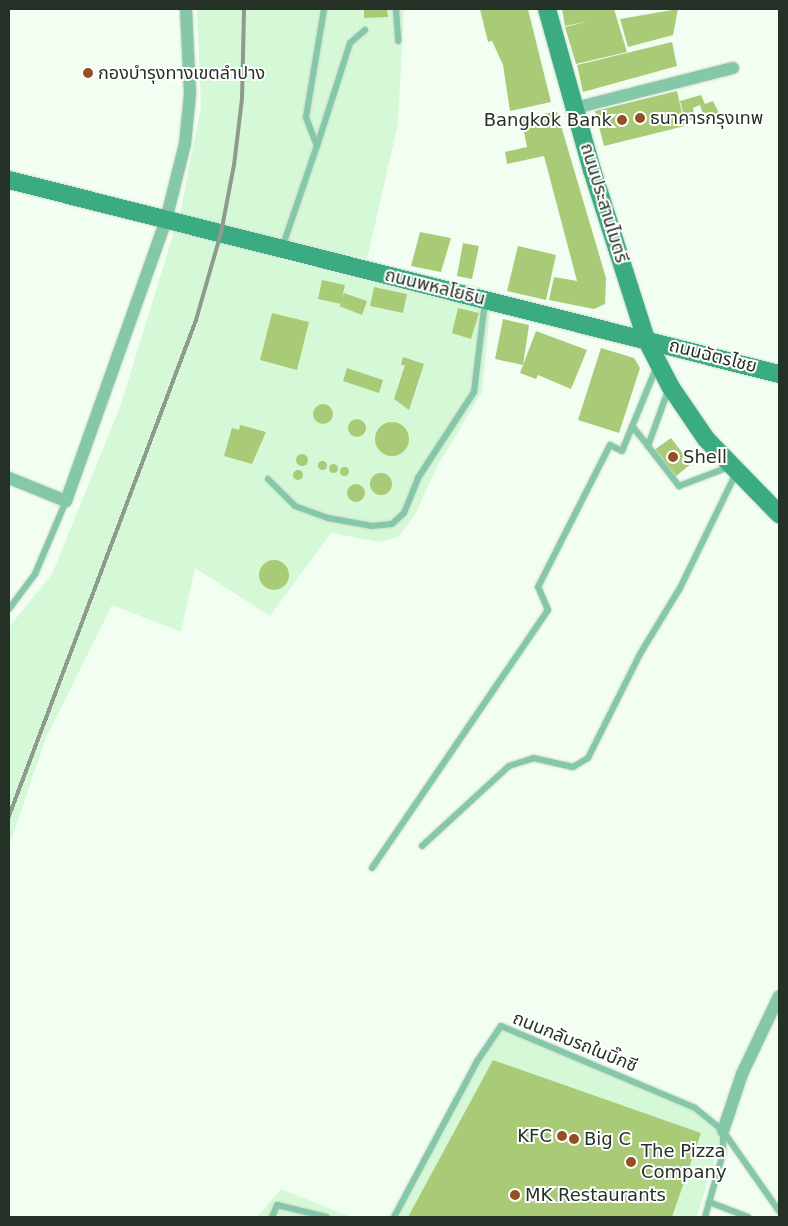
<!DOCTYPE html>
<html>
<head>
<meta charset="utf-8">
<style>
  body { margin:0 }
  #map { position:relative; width:788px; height:1226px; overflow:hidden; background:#f2fef2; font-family:"DejaVu Sans","Noto Sans Thai",sans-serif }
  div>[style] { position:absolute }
  .built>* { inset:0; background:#d5f9d6 }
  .building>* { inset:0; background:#a9cb77 }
  .round { border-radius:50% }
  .roads { filter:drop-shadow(0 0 1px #cdd9cd) drop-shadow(0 0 1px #cdd9cd) }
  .lane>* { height:6px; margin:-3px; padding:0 3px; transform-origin:3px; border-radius:3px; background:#85c7a9 }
  .street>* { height:12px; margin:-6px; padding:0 6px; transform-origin:6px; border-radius:6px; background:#85c7a9 }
  .secondary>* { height:18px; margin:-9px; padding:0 9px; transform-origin:9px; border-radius:9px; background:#3bac82 }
  .rail>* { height:4px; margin:-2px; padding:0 2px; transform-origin:2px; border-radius:2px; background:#8f9b8f }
  .dots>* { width:14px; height:14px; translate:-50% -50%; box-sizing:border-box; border:2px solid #fff; border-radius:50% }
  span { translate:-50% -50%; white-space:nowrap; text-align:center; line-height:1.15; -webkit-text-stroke:4px #fff; paint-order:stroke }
  .poi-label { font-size:18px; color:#253126 }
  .left { translate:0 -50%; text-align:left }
  .right { translate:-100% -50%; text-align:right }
  .street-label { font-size:18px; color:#253126 }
  .frame { position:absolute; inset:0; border:10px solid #253126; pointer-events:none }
</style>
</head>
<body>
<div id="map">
  <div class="built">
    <div style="clip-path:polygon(197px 9px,404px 9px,398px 124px,367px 259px,290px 241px,278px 259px,490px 311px,482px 392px,437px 467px,415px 515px,398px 537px,379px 542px,331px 533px,270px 616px,195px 568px,181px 632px,112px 605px,46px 738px,9px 847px,9px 627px,52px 574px,120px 407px,181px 209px,201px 107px)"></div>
    <div style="clip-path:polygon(501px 1026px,695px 1108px,723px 1131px,697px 1217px,394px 1217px,478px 1060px)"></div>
    <div style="clip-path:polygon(281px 1189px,351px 1217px,257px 1217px)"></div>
  </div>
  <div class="building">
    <div style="clip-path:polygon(364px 9px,387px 9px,388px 17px,364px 18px)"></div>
    <div style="clip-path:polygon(480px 9px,528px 9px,551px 102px,510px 111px,503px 65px,492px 41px,488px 42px)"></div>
    <div style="clip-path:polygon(562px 9px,614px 9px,627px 52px,576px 64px,565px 27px,590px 21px,565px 26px)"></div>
    <div style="clip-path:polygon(678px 9px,673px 35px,628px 47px,620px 19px)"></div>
    <div style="clip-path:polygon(672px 42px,677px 66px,583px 92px,577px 65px)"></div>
    <div style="clip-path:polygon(677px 91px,685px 126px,604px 146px,595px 111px)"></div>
    <div style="clip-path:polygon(701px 95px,705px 104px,713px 101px,719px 113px,705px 120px,700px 105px,693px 108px,695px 119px,685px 121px,680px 101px)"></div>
    <div style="clip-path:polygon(557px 112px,606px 278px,605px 304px,594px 309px,549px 300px,554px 277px,577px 281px,544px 156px,507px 164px,505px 152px,527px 147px,521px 117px)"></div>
    <div style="clip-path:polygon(420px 232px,451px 238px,441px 272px,411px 266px)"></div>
    <div style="clip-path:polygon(463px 243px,479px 246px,472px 279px,457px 276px)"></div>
    <div style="clip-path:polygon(518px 246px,556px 255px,546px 300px,507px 291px)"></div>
    <div style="clip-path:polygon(322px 280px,345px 285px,342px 298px,344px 293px,367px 301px,362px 315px,339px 306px,341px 304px,318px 299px)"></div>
    <div style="clip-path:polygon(374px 287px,407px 294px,403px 313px,370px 306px)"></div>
    <div style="clip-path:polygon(458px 308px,479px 313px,471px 339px,452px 333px)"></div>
    <div style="clip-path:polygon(272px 313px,309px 322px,297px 370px,260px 360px)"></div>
    <div style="clip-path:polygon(503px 319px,529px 325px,523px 365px,495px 359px)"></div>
    <div style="clip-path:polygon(536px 331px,587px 350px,571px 389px,538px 375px,536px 379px,520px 373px)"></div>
    <div style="clip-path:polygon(601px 348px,634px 358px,640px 368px,619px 433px,578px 420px)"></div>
    <div style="clip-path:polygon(403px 357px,424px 364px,409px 410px,394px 399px,405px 365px,401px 365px)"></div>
    <div style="clip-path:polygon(347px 368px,383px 380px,379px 393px,343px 381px)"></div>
    <div class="round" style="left:313px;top:404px;width:20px;height:20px"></div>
    <div class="round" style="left:348px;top:419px;width:18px;height:18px"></div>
    <div class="round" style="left:375px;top:422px;width:34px;height:34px"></div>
    <div style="clip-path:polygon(240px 425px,266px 432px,252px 464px,224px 456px,232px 428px,239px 430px)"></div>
    <div style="clip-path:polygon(671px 438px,691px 464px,675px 477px,654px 450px)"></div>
    <div class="round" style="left:296px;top:454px;width:12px;height:12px"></div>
    <div class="round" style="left:317.5px;top:460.5px;width:9px;height:9px"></div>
    <div class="round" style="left:328.5px;top:463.5px;width:9px;height:9px"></div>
    <div class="round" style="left:339.5px;top:466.5px;width:9px;height:9px"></div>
    <div class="round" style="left:293px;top:470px;width:10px;height:10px"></div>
    <div class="round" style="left:370px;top:473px;width:22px;height:22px"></div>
    <div class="round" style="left:347px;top:484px;width:18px;height:18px"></div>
    <div class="round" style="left:259px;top:560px;width:30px;height:30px"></div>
    <div style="clip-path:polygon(493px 1060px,701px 1133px,672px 1217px,408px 1217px)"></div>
  </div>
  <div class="roads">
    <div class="lane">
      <div style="left:396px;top:9px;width:32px;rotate:86deg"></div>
      <div style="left:317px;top:146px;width:108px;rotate:-72.2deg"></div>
      <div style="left:350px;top:43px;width:20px;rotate:-41deg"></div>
      <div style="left:282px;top:248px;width:108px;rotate:-71.1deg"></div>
      <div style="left:317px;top:146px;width:31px;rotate:-111deg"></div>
      <div style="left:306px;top:117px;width:109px;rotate:-80.5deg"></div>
      <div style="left:669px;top:388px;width:62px;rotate:109.9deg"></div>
      <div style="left:648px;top:446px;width:51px;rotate:52.2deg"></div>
      <div style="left:679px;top:486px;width:53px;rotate:-20.8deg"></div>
      <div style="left:632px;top:426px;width:26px;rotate:51deg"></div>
      <div style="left:268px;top:479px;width:38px;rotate:45deg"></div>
      <div style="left:295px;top:506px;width:35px;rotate:20deg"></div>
      <div style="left:328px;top:518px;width:45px;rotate:10.3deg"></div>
      <div style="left:372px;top:526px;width:20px;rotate:-6deg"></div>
      <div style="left:392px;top:524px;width:16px;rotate:-43deg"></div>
      <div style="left:404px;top:513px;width:38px;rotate:-68deg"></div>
      <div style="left:418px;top:478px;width:103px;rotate:-56.9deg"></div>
      <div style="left:474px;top:392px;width:92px;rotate:-83.1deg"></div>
      <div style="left:9px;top:609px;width:44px;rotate:-53.4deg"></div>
      <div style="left:35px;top:574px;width:79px;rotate:-67deg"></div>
      <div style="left:422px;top:846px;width:118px;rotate:-42.6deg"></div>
      <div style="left:509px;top:766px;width:25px;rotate:-18deg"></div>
      <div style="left:533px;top:758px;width:41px;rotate:12.7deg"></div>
      <div style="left:573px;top:767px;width:17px;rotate:-31deg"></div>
      <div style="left:588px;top:758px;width:116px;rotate:-63.4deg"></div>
      <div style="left:640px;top:654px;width:77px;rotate:-58.8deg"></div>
      <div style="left:680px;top:588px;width:128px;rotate:-64deg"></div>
      <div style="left:372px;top:868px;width:312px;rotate:-55.7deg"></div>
      <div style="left:548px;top:610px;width:25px;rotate:-113deg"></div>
      <div style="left:538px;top:587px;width:159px;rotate:-63.1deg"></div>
      <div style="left:610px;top:445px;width:13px;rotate:27deg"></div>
      <div style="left:622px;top:451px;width:92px;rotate:-67.6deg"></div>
      <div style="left:709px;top:1202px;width:42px;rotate:21deg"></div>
      <div style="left:272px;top:1217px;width:13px;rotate:-67deg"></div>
      <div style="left:277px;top:1205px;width:51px;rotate:13.5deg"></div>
      <div style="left:394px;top:1217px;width:178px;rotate:-61.9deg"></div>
      <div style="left:478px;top:1060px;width:41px;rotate:-55.9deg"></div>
      <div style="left:501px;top:1026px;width:211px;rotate:22.9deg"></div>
      <div style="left:695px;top:1108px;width:36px;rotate:39deg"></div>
      <div style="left:723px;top:1131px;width:98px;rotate:55deg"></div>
      <div style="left:705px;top:1217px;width:66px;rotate:-74.3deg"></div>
      <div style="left:723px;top:1153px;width:22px;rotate:-90deg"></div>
    </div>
    <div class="street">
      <div style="left:575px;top:108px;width:163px;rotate:-14.2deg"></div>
      <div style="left:9px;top:478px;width:61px;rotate:22deg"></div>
      <div style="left:66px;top:501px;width:298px;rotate:-70.4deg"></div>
      <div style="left:166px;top:220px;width:78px;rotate:-76deg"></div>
      <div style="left:185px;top:144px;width:50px;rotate:-84.3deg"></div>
      <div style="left:190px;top:94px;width:85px;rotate:-92.7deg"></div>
      <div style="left:723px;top:1131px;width:60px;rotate:-71.6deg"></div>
      <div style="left:742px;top:1074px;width:86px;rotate:-64.6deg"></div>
    </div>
    <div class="secondary">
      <div style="left:547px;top:9px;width:167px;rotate:74.4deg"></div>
      <div style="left:592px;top:170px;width:177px;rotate:72.3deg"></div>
      <div style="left:646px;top:339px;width:53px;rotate:62.9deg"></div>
      <div style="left:670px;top:386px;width:64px;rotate:55.8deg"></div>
      <div style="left:706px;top:439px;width:105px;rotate:45.8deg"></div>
      <div style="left:9px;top:180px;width:794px;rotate:14.14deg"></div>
    </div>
  </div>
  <div class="rail">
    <div style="left:9px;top:816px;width:530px;rotate:-69.34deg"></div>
    <div style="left:196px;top:320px;width:91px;rotate:-74deg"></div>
    <div style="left:221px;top:233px;width:69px;rotate:-79.2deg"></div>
    <div style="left:234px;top:165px;width:66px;rotate:-83.1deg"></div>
    <div style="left:242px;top:99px;width:90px;rotate:-88.7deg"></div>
  </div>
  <div class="dots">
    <div style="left:88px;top:73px;background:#944f23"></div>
    <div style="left:640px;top:118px;background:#944f23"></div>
    <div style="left:622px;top:120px;background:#944f23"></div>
    <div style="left:673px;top:457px;background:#944f23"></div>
    <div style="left:562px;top:1136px;background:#944f23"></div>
    <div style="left:574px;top:1139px;background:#944f23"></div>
    <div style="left:631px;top:1162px;background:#944f23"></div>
    <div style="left:515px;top:1195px;background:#944f23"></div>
  </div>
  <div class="poi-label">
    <span class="left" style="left:98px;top:73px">กองบำรุงทางเขตลำปาง</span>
    <span class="left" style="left:650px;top:118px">ธนาคารกรุงเทพ</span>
    <span class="right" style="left:612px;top:120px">Bangkok Bank</span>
    <span class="left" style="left:683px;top:457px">Shell</span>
    <span class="right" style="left:552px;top:1136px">KFC</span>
    <span class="left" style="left:584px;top:1139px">Big C</span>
    <span class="left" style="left:641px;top:1162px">The Pizza<br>Company</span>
    <span class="left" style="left:525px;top:1195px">MK Restaurants</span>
  </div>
  <div class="street-label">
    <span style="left:604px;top:203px;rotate:73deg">ถนนประสานไมตรี</span>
    <span style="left:435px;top:287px;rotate:14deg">ถนนพหลโยธิน</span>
    <span style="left:713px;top:356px;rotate:14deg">ถนนฉัตรไชย</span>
    <span style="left:575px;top:1042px;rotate:22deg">ถนนกลับรถในบิ๊กซี</span>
  </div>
  <div class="frame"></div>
</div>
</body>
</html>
